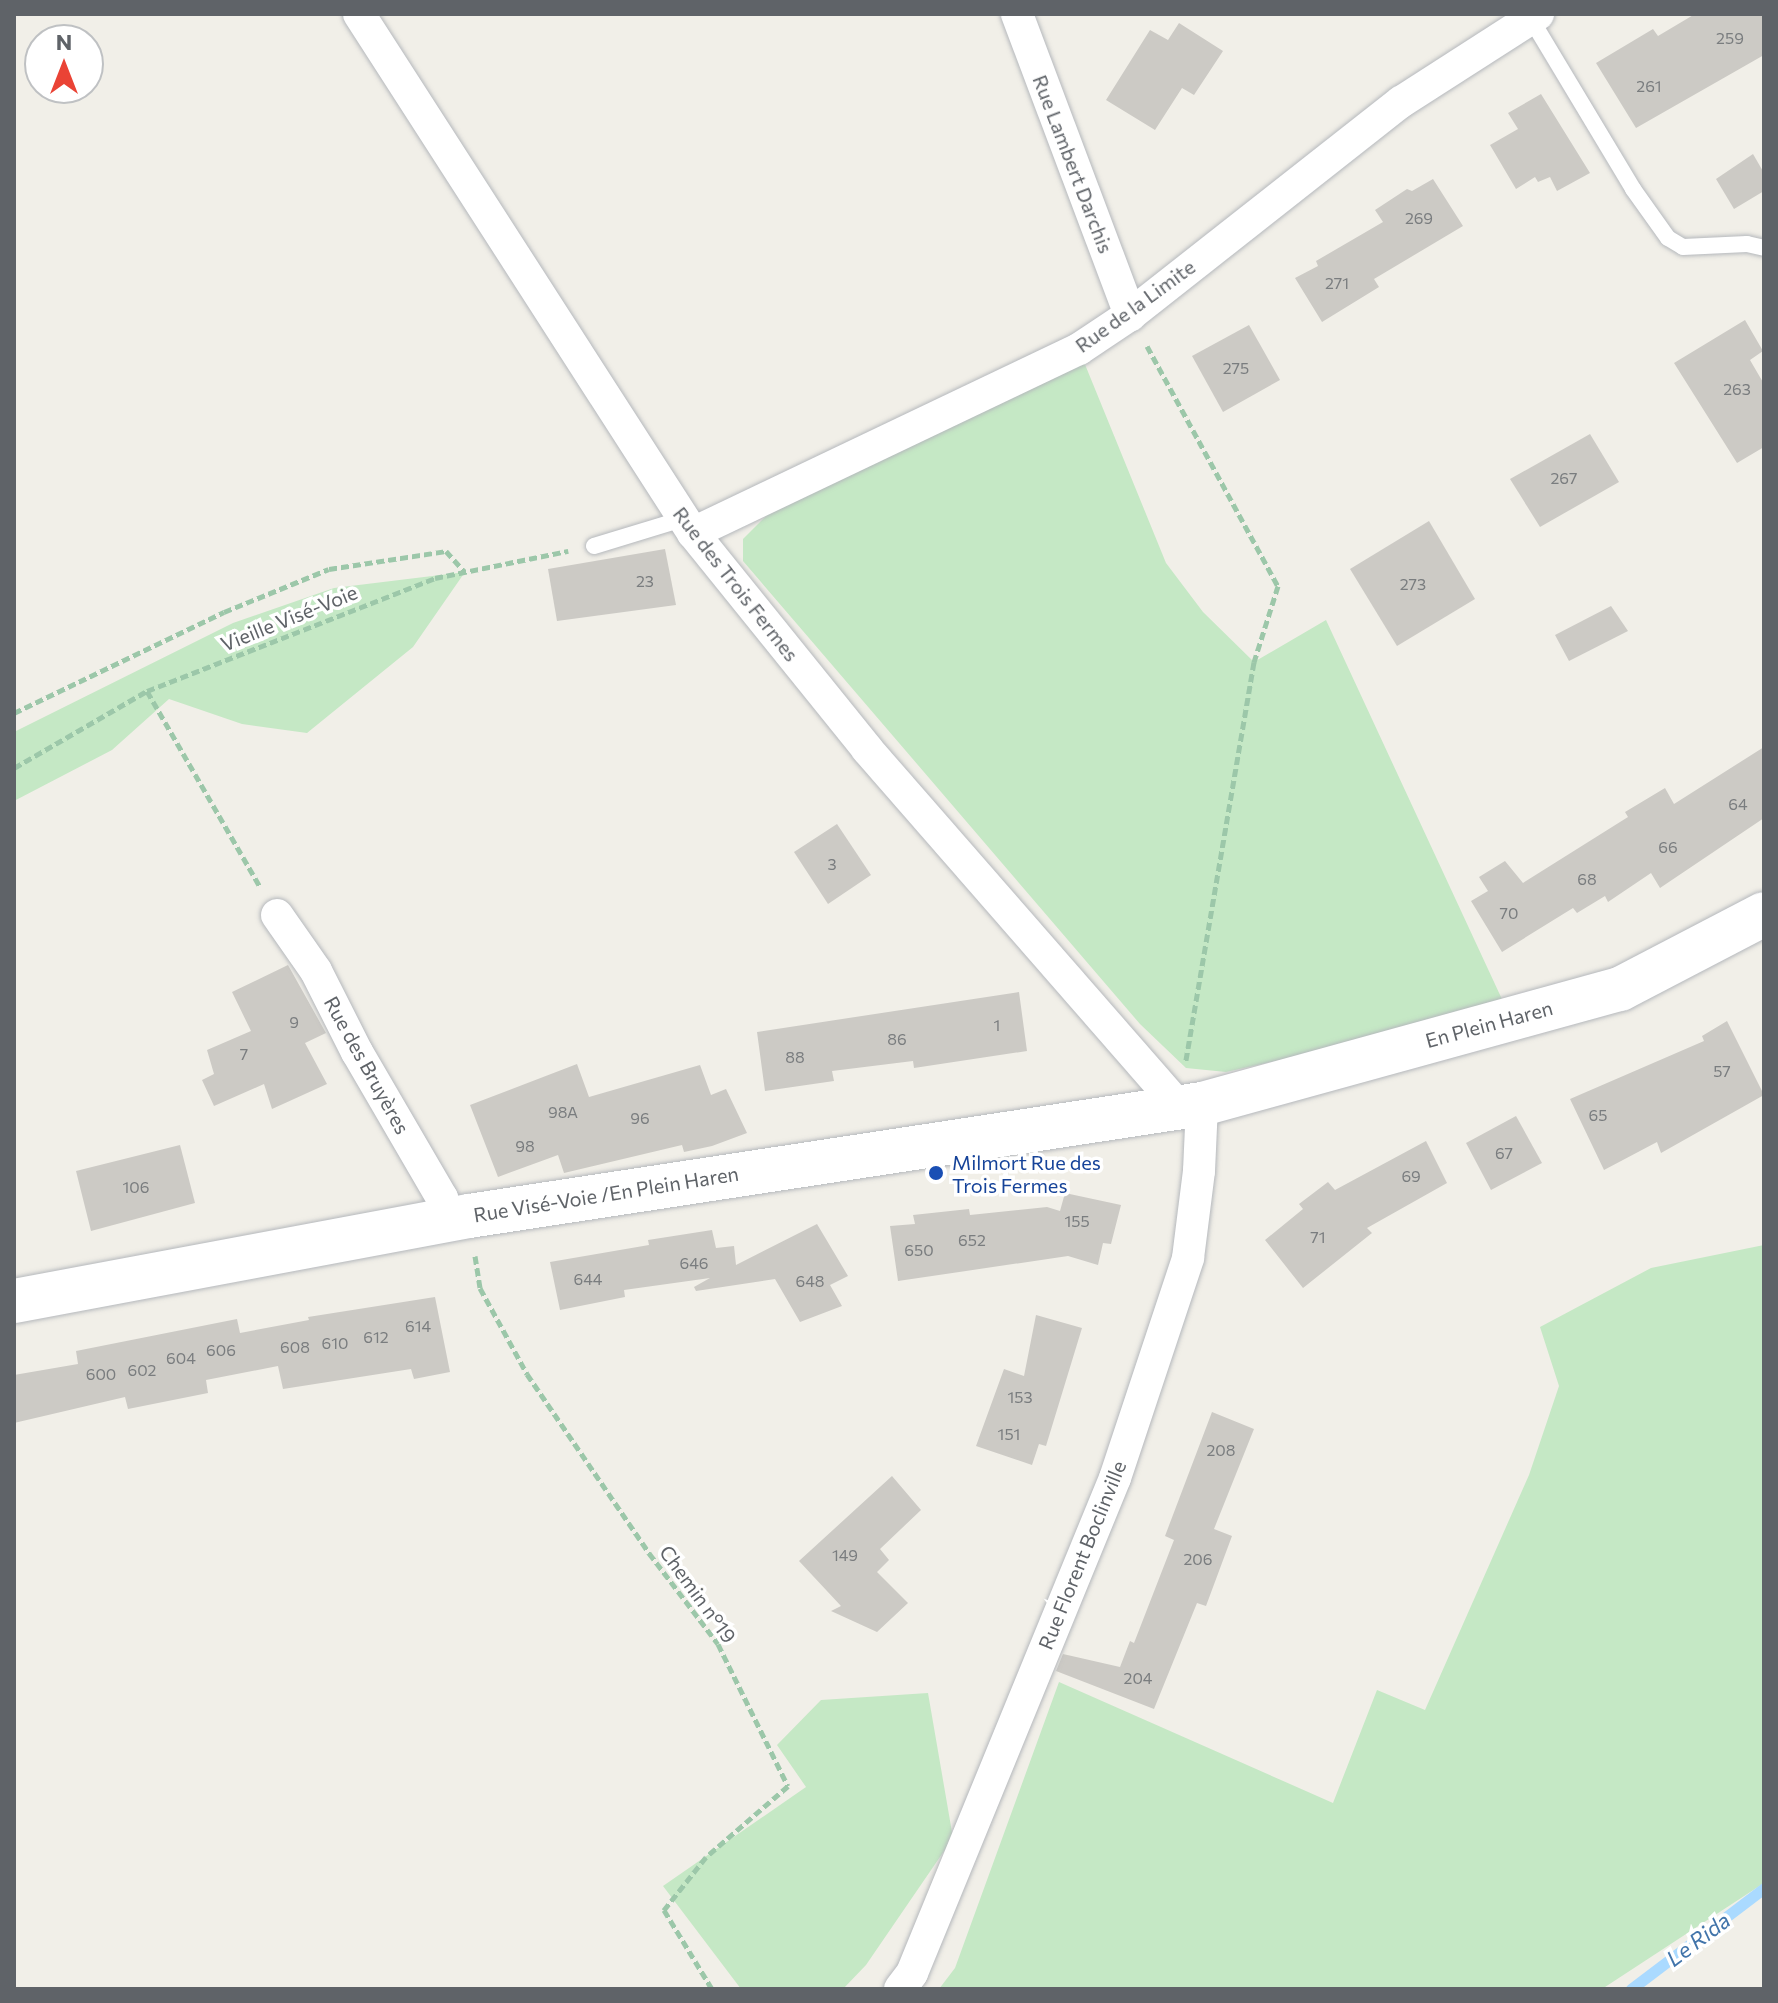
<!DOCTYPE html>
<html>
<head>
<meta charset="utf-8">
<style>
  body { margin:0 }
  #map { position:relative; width:1778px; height:2003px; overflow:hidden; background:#f1efe8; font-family:Commissioner,sans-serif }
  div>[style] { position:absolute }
  .green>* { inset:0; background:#c5e8c5 }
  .stream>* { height:11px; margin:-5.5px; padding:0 5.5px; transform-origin:5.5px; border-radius:5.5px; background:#aadaff }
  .building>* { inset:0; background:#cccac5 }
  .path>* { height:5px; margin-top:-2.5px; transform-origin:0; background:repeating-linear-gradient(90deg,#9cc7a9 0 8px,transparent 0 12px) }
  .roads { filter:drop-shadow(0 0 2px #b5b8bc) drop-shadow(0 0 2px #b5b8bc) }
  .lane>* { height:16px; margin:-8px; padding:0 8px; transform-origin:8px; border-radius:8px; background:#fff }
  .street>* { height:32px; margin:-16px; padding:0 16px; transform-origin:16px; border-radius:16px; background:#fff }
  .secondary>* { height:44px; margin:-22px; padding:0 22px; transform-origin:22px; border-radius:22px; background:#fff }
  .dots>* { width:22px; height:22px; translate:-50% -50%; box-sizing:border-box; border:4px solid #fff; border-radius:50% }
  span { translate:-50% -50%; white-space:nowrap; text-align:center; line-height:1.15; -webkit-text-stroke:7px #fff; paint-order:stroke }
  .number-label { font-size:16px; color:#7a7d7f }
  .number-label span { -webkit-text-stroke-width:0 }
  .street-label { font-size:20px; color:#5f6368 }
  .transit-label { font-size:20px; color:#164399 }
  .left { translate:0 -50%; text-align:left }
  .water-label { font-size:22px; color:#4174aa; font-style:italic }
  .frame { position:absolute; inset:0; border:16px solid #5f6368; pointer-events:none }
  .north { position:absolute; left:24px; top:24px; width:80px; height:80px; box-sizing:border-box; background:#fff; border:2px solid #bfc1c3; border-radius:50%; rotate:0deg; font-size:22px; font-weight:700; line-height:32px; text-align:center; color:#5f6368 }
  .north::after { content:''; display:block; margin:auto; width:28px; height:36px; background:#ea4335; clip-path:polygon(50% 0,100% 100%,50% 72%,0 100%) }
</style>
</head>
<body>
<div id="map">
  <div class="green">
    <div style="clip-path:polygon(1084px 362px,1166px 563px,1203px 612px,1254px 662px,1326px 620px,1507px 1010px,1226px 1072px,1186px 1068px,1140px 1024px,743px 561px,743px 539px,768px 514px)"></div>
    <div style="clip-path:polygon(465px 572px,413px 647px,307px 733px,242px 724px,169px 699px,112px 750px,14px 801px,14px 732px,233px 623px,334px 588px)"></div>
    <div style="clip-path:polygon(1764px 1245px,1764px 1883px,1602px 1989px,939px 1989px,955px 1968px,1059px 1682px,1333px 1803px,1377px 1690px,1425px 1710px,1529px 1475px,1559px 1386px,1540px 1327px,1651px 1268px)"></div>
    <div style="clip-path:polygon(928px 1693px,953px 1838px,866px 1965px,843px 1989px,741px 1989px,663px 1886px,806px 1787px,777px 1745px,821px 1700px)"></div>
  </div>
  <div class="stream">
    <div style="left:1631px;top:1989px;width:167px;rotate:-37.2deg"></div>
  </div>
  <div class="building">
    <div style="clip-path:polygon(1695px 14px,1764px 14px,1764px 55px,1636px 128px,1596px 63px,1653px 29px,1658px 36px)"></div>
    <div style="clip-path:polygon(1179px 23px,1223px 51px,1194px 95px,1182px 88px,1155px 130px,1106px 100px,1150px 30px,1168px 40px)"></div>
    <div style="clip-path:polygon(1541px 94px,1590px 173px,1557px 191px,1550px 177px,1538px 182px,1535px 177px,1516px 189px,1490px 145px,1518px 129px,1508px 113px)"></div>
    <div style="clip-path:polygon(1753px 154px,1764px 173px,1764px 191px,1734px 209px,1716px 179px)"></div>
    <div style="clip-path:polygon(1433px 179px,1463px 226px,1374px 279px,1379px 287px,1322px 322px,1295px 278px,1318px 266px,1316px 261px,1383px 222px,1375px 210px,1407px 189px,1412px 191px)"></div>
    <div style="clip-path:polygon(1745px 320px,1763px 351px,1750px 360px,1764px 384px,1764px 447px,1737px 463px,1674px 363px)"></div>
    <div style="clip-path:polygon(1249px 325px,1280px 380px,1223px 412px,1192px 356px)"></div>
    <div style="clip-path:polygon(1590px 434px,1619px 482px,1540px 527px,1510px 479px)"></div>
    <div style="clip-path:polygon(1429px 521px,1475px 599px,1397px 646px,1350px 569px)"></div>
    <div style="clip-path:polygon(665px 549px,676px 605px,557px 621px,548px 569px)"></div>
    <div style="clip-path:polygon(1611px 606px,1628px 631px,1569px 661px,1555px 635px)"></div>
    <div style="clip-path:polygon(1764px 747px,1764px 818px,1660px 888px,1651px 873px,1608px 902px,1605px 896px,1577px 913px,1573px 908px,1502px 952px,1471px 901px,1488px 891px,1479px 877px,1505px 861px,1523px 883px,1628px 817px,1625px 812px,1665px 788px,1674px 804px)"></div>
    <div style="clip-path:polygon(837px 824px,871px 875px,828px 904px,794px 852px)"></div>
    <div style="clip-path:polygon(288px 965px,326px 1033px,305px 1043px,327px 1084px,272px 1109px,264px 1084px,214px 1106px,202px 1080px,214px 1074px,207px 1050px,251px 1031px,232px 992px)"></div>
    <div style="clip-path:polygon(1019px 992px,1027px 1051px,914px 1068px,913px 1061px,832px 1071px,834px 1081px,765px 1091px,757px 1032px)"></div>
    <div style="clip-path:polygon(1727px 1021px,1764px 1095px,1661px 1153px,1657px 1142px,1604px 1170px,1570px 1099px,1704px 1041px,1702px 1036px)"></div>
    <div style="clip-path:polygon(577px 1064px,589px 1097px,700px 1065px,711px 1095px,726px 1089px,747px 1133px,712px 1146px,684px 1152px,682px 1145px,564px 1173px,558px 1155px,498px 1177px,470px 1105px)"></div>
    <div style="clip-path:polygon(1516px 1116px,1542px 1163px,1491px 1190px,1466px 1143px)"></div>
    <div style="clip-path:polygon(1426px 1141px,1447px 1183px,1367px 1228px,1372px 1233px,1303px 1288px,1265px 1240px,1303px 1209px,1299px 1204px,1328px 1182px,1335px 1190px)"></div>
    <div style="clip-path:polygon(180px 1145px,195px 1203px,91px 1231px,76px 1171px)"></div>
    <div style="clip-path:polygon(1065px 1193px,1121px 1205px,1111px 1244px,1103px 1243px,1098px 1265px,1068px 1256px,898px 1281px,890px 1226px,915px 1224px,913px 1215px,969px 1209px,970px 1215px,1047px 1207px,1060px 1211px)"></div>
    <div style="clip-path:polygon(817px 1224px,848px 1276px,830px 1285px,842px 1306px,800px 1322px,775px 1279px,696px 1291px,694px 1287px,710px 1278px,624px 1290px,625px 1297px,560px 1310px,550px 1262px,649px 1245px,648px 1240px,712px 1230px,716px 1248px,734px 1246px,736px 1265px)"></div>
    <div style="clip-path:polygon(435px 1297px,450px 1372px,414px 1379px,411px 1369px,283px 1389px,278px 1366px,206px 1380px,208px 1393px,128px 1409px,125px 1397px,14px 1423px,14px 1375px,78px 1364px,76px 1351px,237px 1319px,240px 1333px,309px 1320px,308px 1317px)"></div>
    <div style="clip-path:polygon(1036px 1315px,1082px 1328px,1046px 1446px,1039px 1444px,1032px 1465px,976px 1446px,1004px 1369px,1024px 1376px)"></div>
    <div style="clip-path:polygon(1212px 1412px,1254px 1429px,1214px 1529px,1232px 1536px,1206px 1606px,1197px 1603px,1154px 1709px,1056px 1671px,1063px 1654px,1120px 1667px,1130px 1641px,1134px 1643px,1174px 1540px,1165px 1536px)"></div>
    <div style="clip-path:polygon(892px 1476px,921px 1510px,880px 1549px,889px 1560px,877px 1572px,908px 1603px,877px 1632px,831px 1611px,841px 1606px,799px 1561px)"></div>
  </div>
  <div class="path">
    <div style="left:1147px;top:346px;width:273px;rotate:61.4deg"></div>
    <div style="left:1278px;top:586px;width:80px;rotate:107.5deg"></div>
    <div style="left:1254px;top:662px;width:405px;rotate:99.7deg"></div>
    <div style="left:147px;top:691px;width:226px;rotate:60deg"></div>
    <div style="left:14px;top:713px;width:233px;rotate:-25.7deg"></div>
    <div style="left:224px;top:612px;width:113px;rotate:-22.3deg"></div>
    <div style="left:329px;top:569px;width:118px;rotate:-8.7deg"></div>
    <div style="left:446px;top:551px;width:27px;rotate:48deg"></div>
    <div style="left:14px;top:768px;width:154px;rotate:-30.1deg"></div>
    <div style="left:147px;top:691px;width:309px;rotate:-21.4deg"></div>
    <div style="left:435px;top:578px;width:136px;rotate:-11.5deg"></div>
    <div style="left:475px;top:1256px;width:32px;rotate:81deg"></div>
    <div style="left:480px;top:1288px;width:98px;rotate:61.3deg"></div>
    <div style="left:527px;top:1374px;width:217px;rotate:55.7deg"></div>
    <div style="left:649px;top:1553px;width:114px;rotate:52.8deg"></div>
    <div style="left:718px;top:1644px;width:158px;rotate:63.8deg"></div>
    <div style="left:788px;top:1786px;width:108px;rotate:139.1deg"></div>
    <div style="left:706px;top:1857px;width:68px;rotate:128.4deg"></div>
    <div style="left:664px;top:1910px;width:92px;rotate:58.7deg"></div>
  </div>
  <div class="roads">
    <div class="lane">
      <div style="left:1531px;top:19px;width:198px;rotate:59deg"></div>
      <div style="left:1633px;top:189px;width:60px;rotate:54.5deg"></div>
      <div style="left:1668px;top:238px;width:17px;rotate:31deg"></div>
      <div style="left:1683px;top:247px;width:64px;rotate:-2.7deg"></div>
      <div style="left:1747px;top:244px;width:17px;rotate:13deg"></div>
      <div style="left:594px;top:546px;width:93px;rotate:-16.9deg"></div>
    </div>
    <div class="street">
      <div style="left:359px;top:14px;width:617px;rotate:57.24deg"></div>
      <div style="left:693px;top:533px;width:277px;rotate:51.1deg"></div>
      <div style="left:867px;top:749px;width:473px;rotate:48.9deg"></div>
      <div style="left:1017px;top:14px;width:322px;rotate:69.4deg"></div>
      <div style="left:693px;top:533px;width:428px;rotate:-25.5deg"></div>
      <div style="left:1079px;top:349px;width:61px;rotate:-33.7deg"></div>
      <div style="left:1130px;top:315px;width:345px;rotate:-38.2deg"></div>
      <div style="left:1401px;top:102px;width:163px;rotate:-32.7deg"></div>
      <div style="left:277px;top:915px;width:68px;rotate:55.1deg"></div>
      <div style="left:316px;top:971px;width:91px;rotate:63.2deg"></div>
      <div style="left:357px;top:1052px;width:169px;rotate:59.8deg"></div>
      <div style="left:442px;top:1198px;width:22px;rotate:74deg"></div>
      <div style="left:900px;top:1989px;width:20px;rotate:-53deg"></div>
      <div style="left:912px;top:1973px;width:535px;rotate:-67.7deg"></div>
      <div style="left:1115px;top:1478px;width:232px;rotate:-71.6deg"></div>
      <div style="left:1188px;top:1258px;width:88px;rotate:-82.8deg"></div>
      <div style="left:1199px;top:1171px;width:67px;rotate:-87.4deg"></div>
    </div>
    <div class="secondary">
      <div style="left:14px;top:1301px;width:463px;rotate:-10.6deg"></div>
      <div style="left:469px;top:1216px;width:742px;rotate:-8.69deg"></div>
      <div style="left:1202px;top:1104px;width:434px;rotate:-15.4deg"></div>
      <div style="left:1620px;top:989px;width:162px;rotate:-27.5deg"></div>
    </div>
  </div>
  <div class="dots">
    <div style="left:936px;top:1173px;background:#1a4fb4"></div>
  </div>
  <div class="number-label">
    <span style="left:1730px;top:38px">259</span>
    <span style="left:1649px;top:86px">261</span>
    <span style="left:1419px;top:218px">269</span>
    <span style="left:1337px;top:283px">271</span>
    <span style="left:1236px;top:368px">275</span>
    <span style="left:1737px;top:389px">263</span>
    <span style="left:1564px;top:478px">267</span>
    <span style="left:645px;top:581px">23</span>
    <span style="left:1413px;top:584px">273</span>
    <span style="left:1738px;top:804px">64</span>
    <span style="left:1668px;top:847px">66</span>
    <span style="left:832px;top:864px">3</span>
    <span style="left:1587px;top:879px">68</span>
    <span style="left:1509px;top:913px">70</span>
    <span style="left:294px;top:1022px">9</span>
    <span style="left:997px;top:1025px">1</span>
    <span style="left:897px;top:1039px">86</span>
    <span style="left:244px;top:1054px">7</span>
    <span style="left:795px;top:1057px">88</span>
    <span style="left:1722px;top:1071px">57</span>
    <span style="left:563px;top:1112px">98A</span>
    <span style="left:1598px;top:1115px">65</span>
    <span style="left:640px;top:1118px">96</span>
    <span style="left:525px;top:1146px">98</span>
    <span style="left:1504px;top:1153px">67</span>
    <span style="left:1411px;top:1176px">69</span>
    <span style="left:136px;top:1187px">106</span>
    <span style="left:1077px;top:1221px">155</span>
    <span style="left:1318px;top:1237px">71</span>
    <span style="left:972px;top:1240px">652</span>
    <span style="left:919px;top:1250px">650</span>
    <span style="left:694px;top:1263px">646</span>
    <span style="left:588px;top:1279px">644</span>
    <span style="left:810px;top:1281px">648</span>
    <span style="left:418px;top:1326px">614</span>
    <span style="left:376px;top:1337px">612</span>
    <span style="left:335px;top:1343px">610</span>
    <span style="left:295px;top:1347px">608</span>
    <span style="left:221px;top:1350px">606</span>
    <span style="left:181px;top:1358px">604</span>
    <span style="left:142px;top:1370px">602</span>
    <span style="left:101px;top:1374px">600</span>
    <span style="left:1020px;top:1397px">153</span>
    <span style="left:1009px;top:1434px">151</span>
    <span style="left:1221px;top:1450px">208</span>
    <span style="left:845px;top:1555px">149</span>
    <span style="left:1198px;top:1559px">206</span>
    <span style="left:1138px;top:1678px">204</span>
  </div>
  <div class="street-label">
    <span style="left:1073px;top:164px;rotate:69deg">Rue Lambert Darchis</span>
    <span style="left:1135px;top:306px;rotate:-36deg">Rue de la Limite</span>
    <span style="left:736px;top:584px;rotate:52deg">Rue des Trois Fermes</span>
    <span style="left:289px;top:618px;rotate:-22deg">Vieille Visé-Voie</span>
    <span style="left:1489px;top:1024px;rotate:-15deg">En Plein Haren</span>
    <span style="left:367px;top:1065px;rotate:61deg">Rue des Bruyères</span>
    <span style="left:606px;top:1194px;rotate:-9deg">Rue Visé-Voie /En Plein Haren</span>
    <span style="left:1082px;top:1555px;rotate:-68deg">Rue Florent Boclinville</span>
    <span style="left:698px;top:1594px;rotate:54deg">Chemin n°19</span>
  </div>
  <div class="transit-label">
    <span class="left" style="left:952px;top:1174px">Milmort Rue des<br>Trois Fermes</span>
  </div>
  <div class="water-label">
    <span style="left:1698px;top:1939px;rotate:-37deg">Le Rida</span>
  </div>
  <div class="frame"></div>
  <div class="north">N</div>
</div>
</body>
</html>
